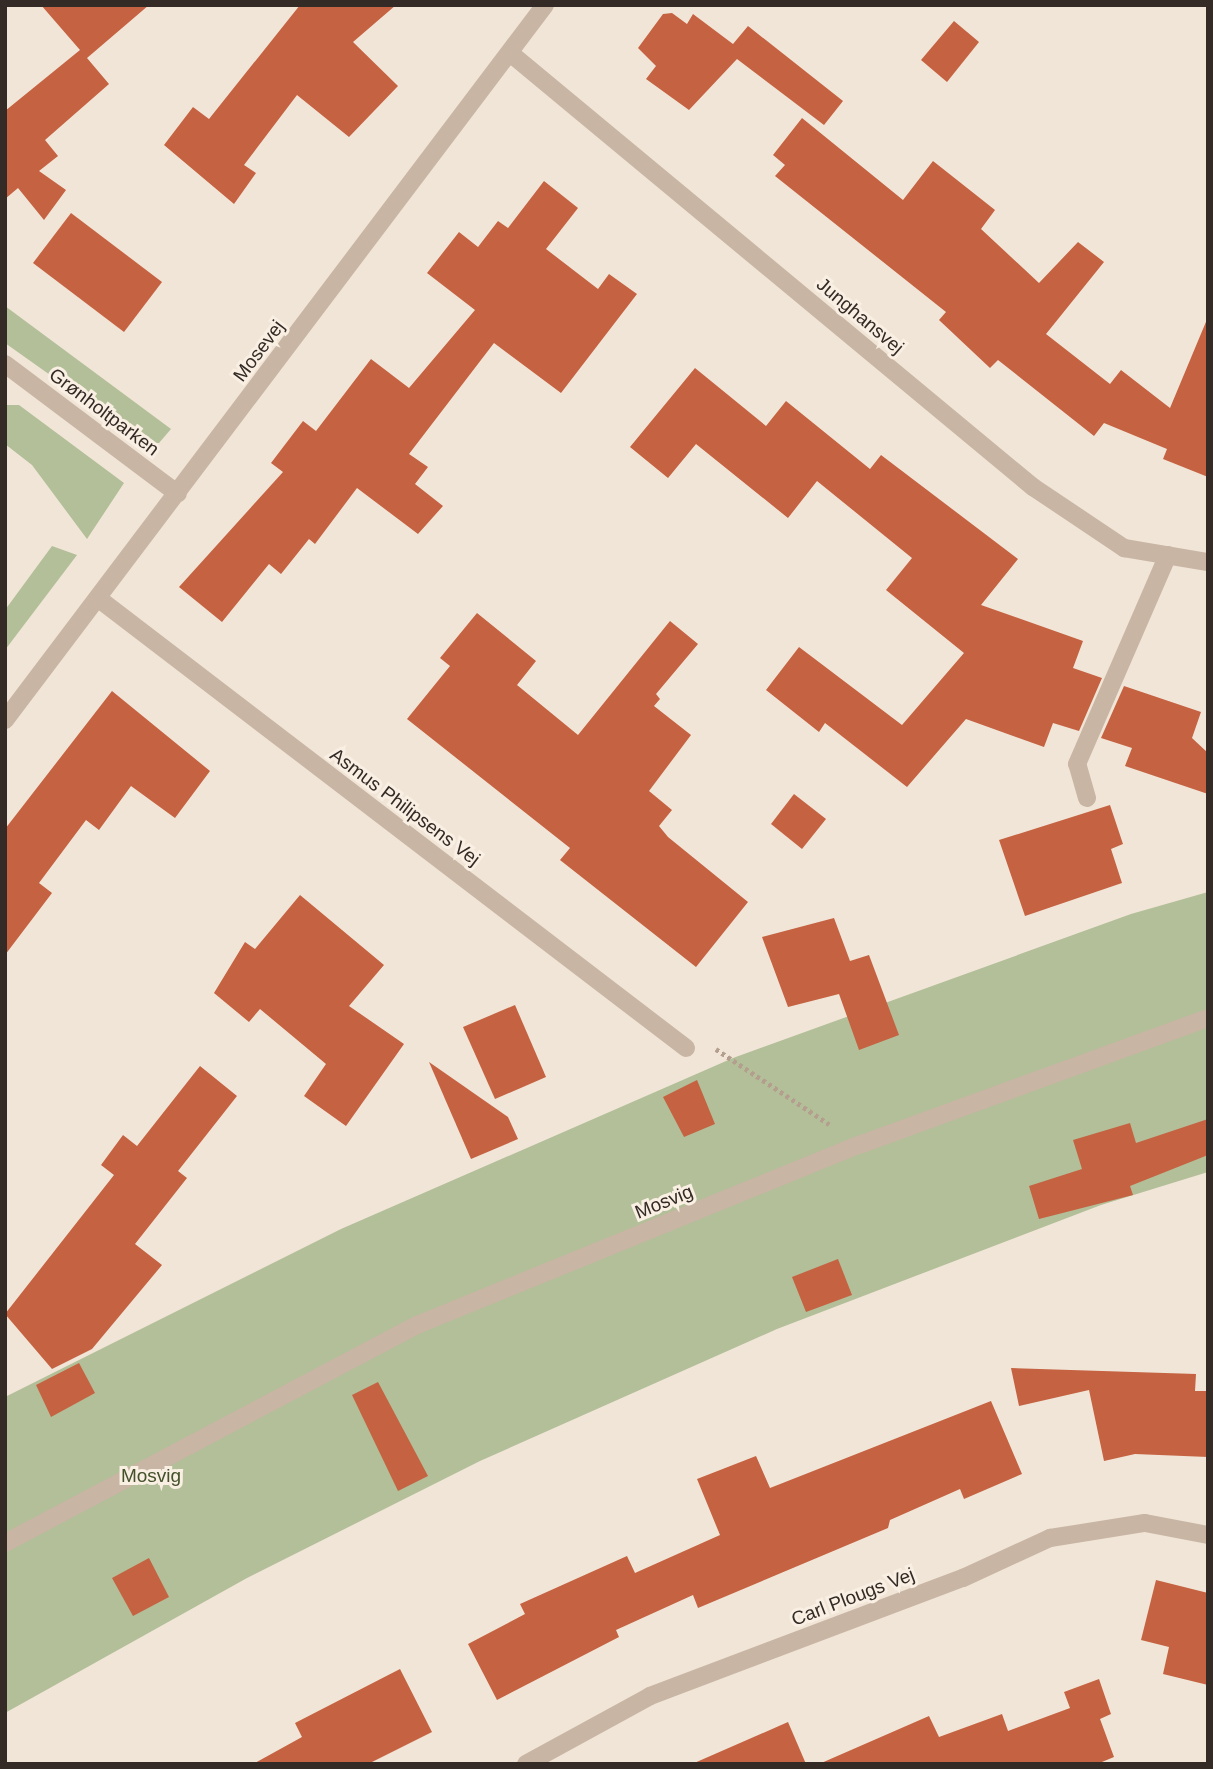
<!DOCTYPE html>
<html>
<head>
<meta charset="utf-8">
<style>
  body { margin:0 }
  #map { position:relative; width:1213px; height:1769px; overflow:hidden; background:#f1e5d7; font-family:Arial,sans-serif }
  div>[style] { position:absolute }
  .green>* { inset:0; background:#b2bf98 }
  .building>* { inset:0; background:#c56241 }
  .path>* { height:4.5px; margin-top:-2.25px; transform-origin:0; background:repeating-linear-gradient(90deg,#b49f8e 0 3.5px,transparent 0 7px) }
  .service>* { height:18px; margin:-9px; padding:0 9px; transform-origin:9px; border-radius:9px; background:#c8b5a4 }
  .minor>* { height:18px; margin:-9px; padding:0 9px; transform-origin:9px; border-radius:9px; background:#c8b5a4 }
  span { translate:-50% -50%; white-space:nowrap; text-align:center; line-height:1.15; -webkit-text-stroke:6px #f9efe3; paint-order:stroke }
  .street-label { font-size:19px; color:#342a26 }
  .park-label { font-size:19px; color:#43522a }
  .frame { position:absolute; inset:0; border:7px solid #342a26; pointer-events:none }
</style>
</head>
<body>
<div id="map">
  <div class="green">
    <div style="clip-path:polygon(5px 306px,171px 429px,159px 443px,146px 443px,5px 343px)"></div>
    <div style="clip-path:polygon(5px 405px,19px 405px,124px 483px,87px 539px,32px 465px,5px 444px)"></div>
    <div style="clip-path:polygon(52px 546px,77px 555px,5px 650px,5px 610px)"></div>
    <div style="clip-path:polygon(1208px 892px,1208px 1172px,1101px 1205px,777px 1329px,480px 1461px,247px 1578px,5px 1713px,5px 1397px,341px 1229px,733px 1058px,1131px 914px)"></div>
  </div>
  <div class="building">
    <div style="clip-path:polygon(41px 5px,149px 5px,87px 58px,109px 84px,45px 140px,58px 156px,39px 171px,66px 190px,44px 220px,18px 188px,5px 199px,5px 111px,80px 50px)"></div>
    <div style="clip-path:polygon(300px 5px,396px 5px,353px 42px,398px 86px,349px 137px,297px 95px,244px 165px,256px 173px,234px 204px,164px 145px,193px 107px,209px 119px)"></div>
    <div style="clip-path:polygon(672px 13px,687px 24px,693px 14px,733px 44px,748px 26px,843px 101px,824px 125px,737px 59px,689px 110px,646px 79px,656px 66px,638px 48px,663px 14px)"></div>
    <div style="clip-path:polygon(954px 21px,979px 42px,947px 82px,921px 60px)"></div>
    <div style="clip-path:polygon(802px 118px,903px 200px,933px 161px,995px 210px,981px 229px,1039px 283px,1078px 242px,1104px 262px,1046px 334px,1110px 384px,1121px 370px,1170px 408px,1208px 317px,1208px 477px,1163px 459px,1167px 449px,1104px 423px,1094px 436px,998px 360px,990px 368px,939px 320px,946px 312px,775px 176px,785px 165px,773px 155px)"></div>
    <div style="clip-path:polygon(544px 181px,578px 208px,546px 249px,598px 289px,609px 274px,637px 294px,561px 393px,494px 343px,409px 454px,428px 467px,415px 484px,443px 506px,418px 534px,357px 488px,315px 544px,309px 539px,281px 574px,269px 564px,222px 622px,179px 587px,283px 472px,271px 463px,303px 421px,316px 431px,371px 359px,409px 388px,475px 310px,427px 273px,459px 232px,478px 247px,498px 221px,508px 228px)"></div>
    <div style="clip-path:polygon(71px 213px,162px 282px,124px 332px,33px 263px)"></div>
    <div style="clip-path:polygon(695px 368px,766px 426px,786px 401px,870px 469px,881px 455px,1018px 559px,981px 605px,1083px 641px,1073px 668px,1102px 678px,1079px 731px,1053px 723px,1044px 747px,966px 719px,907px 787px,825px 723px,819px 732px,766px 690px,799px 647px,902px 725px,964px 653px,886px 590px,912px 558px,817px 481px,788px 518px,696px 444px,668px 478px,630px 447px)"></div>
    <div style="clip-path:polygon(477px 613px,536px 661px,517px 685px,578px 735px,670px 621px,698px 644px,656px 694px,660px 699px,654px 706px,691px 735px,649px 791px,672px 810px,659px 826px,668px 837px,748px 902px,696px 967px,560px 860px,570px 848px,407px 719px,450px 666px,440px 658px)"></div>
    <div style="clip-path:polygon(1124px 686px,1201px 712px,1192px 738px,1208px 753px,1208px 794px,1125px 766px,1132px 748px,1101px 738px)"></div>
    <div style="clip-path:polygon(112px 691px,210px 771px,175px 818px,131px 786px,99px 830px,86px 820px,39px 883px,52px 893px,5px 955px,5px 829px)"></div>
    <div style="clip-path:polygon(794px 794px,826px 819px,802px 849px,771px 824px)"></div>
    <div style="clip-path:polygon(1110px 805px,1123px 844px,1111px 849px,1122px 883px,1025px 916px,999px 840px)"></div>
    <div style="clip-path:polygon(300px 895px,384px 965px,349px 1006px,404px 1044px,346px 1126px,304px 1096px,326px 1064px,260px 1009px,249px 1022px,214px 993px,245px 942px,255px 949px)"></div>
    <div style="clip-path:polygon(834px 918px,850px 961px,869px 955px,899px 1035px,859px 1050px,839px 994px,788px 1007px,762px 937px)"></div>
    <div style="clip-path:polygon(515px 1005px,546px 1077px,495px 1099px,463px 1027px)"></div>
    <div style="clip-path:polygon(429px 1062px,508px 1117px,518px 1139px,471px 1159px)"></div>
    <div style="clip-path:polygon(200px 1066px,237px 1096px,178px 1171px,187px 1178px,135px 1244px,162px 1265px,92px 1349px,52px 1369px,5px 1314px,114px 1175px,101px 1165px,123px 1135px,137px 1146px)"></div>
    <div style="clip-path:polygon(697px 1080px,715px 1124px,684px 1137px,663px 1097px)"></div>
    <div style="clip-path:polygon(1208px 1119px,1208px 1155px,1130px 1186px,1133px 1195px,1039px 1219px,1029px 1186px,1082px 1169px,1073px 1140px,1130px 1123px,1136px 1143px)"></div>
    <div style="clip-path:polygon(838px 1259px,852px 1295px,806px 1312px,792px 1277px)"></div>
    <div style="clip-path:polygon(79px 1363px,95px 1393px,51px 1417px,36px 1385px)"></div>
    <div style="clip-path:polygon(1011px 1368px,1196px 1374px,1195px 1391px,1208px 1391px,1208px 1457px,1135px 1454px,1104px 1461px,1089px 1390px,1019px 1406px)"></div>
    <div style="clip-path:polygon(378px 1382px,428px 1476px,398px 1491px,352px 1395px)"></div>
    <div style="clip-path:polygon(991px 1401px,1022px 1474px,964px 1499px,960px 1489px,890px 1520px,888px 1528px,698px 1608px,693px 1595px,616px 1630px,619px 1637px,497px 1700px,468px 1644px,525px 1614px,520px 1604px,627px 1556px,635px 1573px,720px 1535px,697px 1479px,756px 1456px,770px 1488px)"></div>
    <div style="clip-path:polygon(149px 1558px,169px 1597px,133px 1616px,112px 1578px)"></div>
    <div style="clip-path:polygon(1156px 1580px,1208px 1593px,1208px 1685px,1163px 1674px,1169px 1647px,1141px 1640px)"></div>
    <div style="clip-path:polygon(400px 1669px,432px 1732px,368px 1764px,253px 1764px,302px 1737px,295px 1723px)"></div>
    <div style="clip-path:polygon(1099px 1679px,1111px 1714px,1100px 1719px,1114px 1757px,1097px 1764px,819px 1764px,929px 1716px,939px 1737px,1002px 1714px,1008px 1731px,1070px 1708px,1064px 1692px)"></div>
    <div style="clip-path:polygon(788px 1722px,806px 1764px,692px 1764px)"></div>
  </div>
  <div class="path">
    <div style="left:716px;top:1049px;width:136px;rotate:33.6deg"></div>
  </div>
  <div class="service">
    <div style="left:1087px;top:798px;width:35px;rotate:-106deg"></div>
    <div style="left:1077px;top:764px;width:228px;rotate:-66.5deg"></div>
    <div style="left:5px;top:1543px;width:466px;rotate:-27.9deg"></div>
    <div style="left:417px;top:1325px;width:477px;rotate:-22.2deg"></div>
    <div style="left:859px;top:1145px;width:371px;rotate:-20deg"></div>
  </div>
  <div class="minor">
    <div style="left:510px;top:53px;width:680px;rotate:39.69deg"></div>
    <div style="left:1033px;top:487px;width:110px;rotate:33.8deg"></div>
    <div style="left:1124px;top:548px;width:85px;rotate:9.5deg"></div>
    <div style="left:5px;top:364px;width:216px;rotate:36.9deg"></div>
    <div style="left:99px;top:599px;width:739px;rotate:37.41deg"></div>
    <div style="left:5px;top:720px;width:896px;rotate:-52.94deg"></div>
    <div style="left:526px;top:1764px;width:141px;rotate:-28.7deg"></div>
    <div style="left:650px;top:1696px;width:335px;rotate:-20.7deg"></div>
    <div style="left:963px;top:1578px;width:96px;rotate:-24.7deg"></div>
    <div style="left:1050px;top:1538px;width:96px;rotate:-9deg"></div>
    <div style="left:1145px;top:1523px;width:64px;rotate:10.8deg"></div>
  </div>
  <div class="street-label">
    <span style="left:860px;top:316px;rotate:40deg">Junghansvej</span>
    <span style="left:259px;top:351px;rotate:-53deg">Mosevej</span>
    <span style="left:104px;top:412px;rotate:37deg">Grønholtparken</span>
    <span style="left:405px;top:807px;rotate:37deg">Asmus Philipsens Vej</span>
    <span style="left:664px;top:1202px;rotate:-22deg">Mosvig</span>
    <span style="left:853px;top:1597px;rotate:-21deg">Carl Plougs Vej</span>
  </div>
  <div class="park-label">
    <span style="left:151px;top:1476px">Mosvig</span>
  </div>
  <div class="frame"></div>
</div>
</body>
</html>
